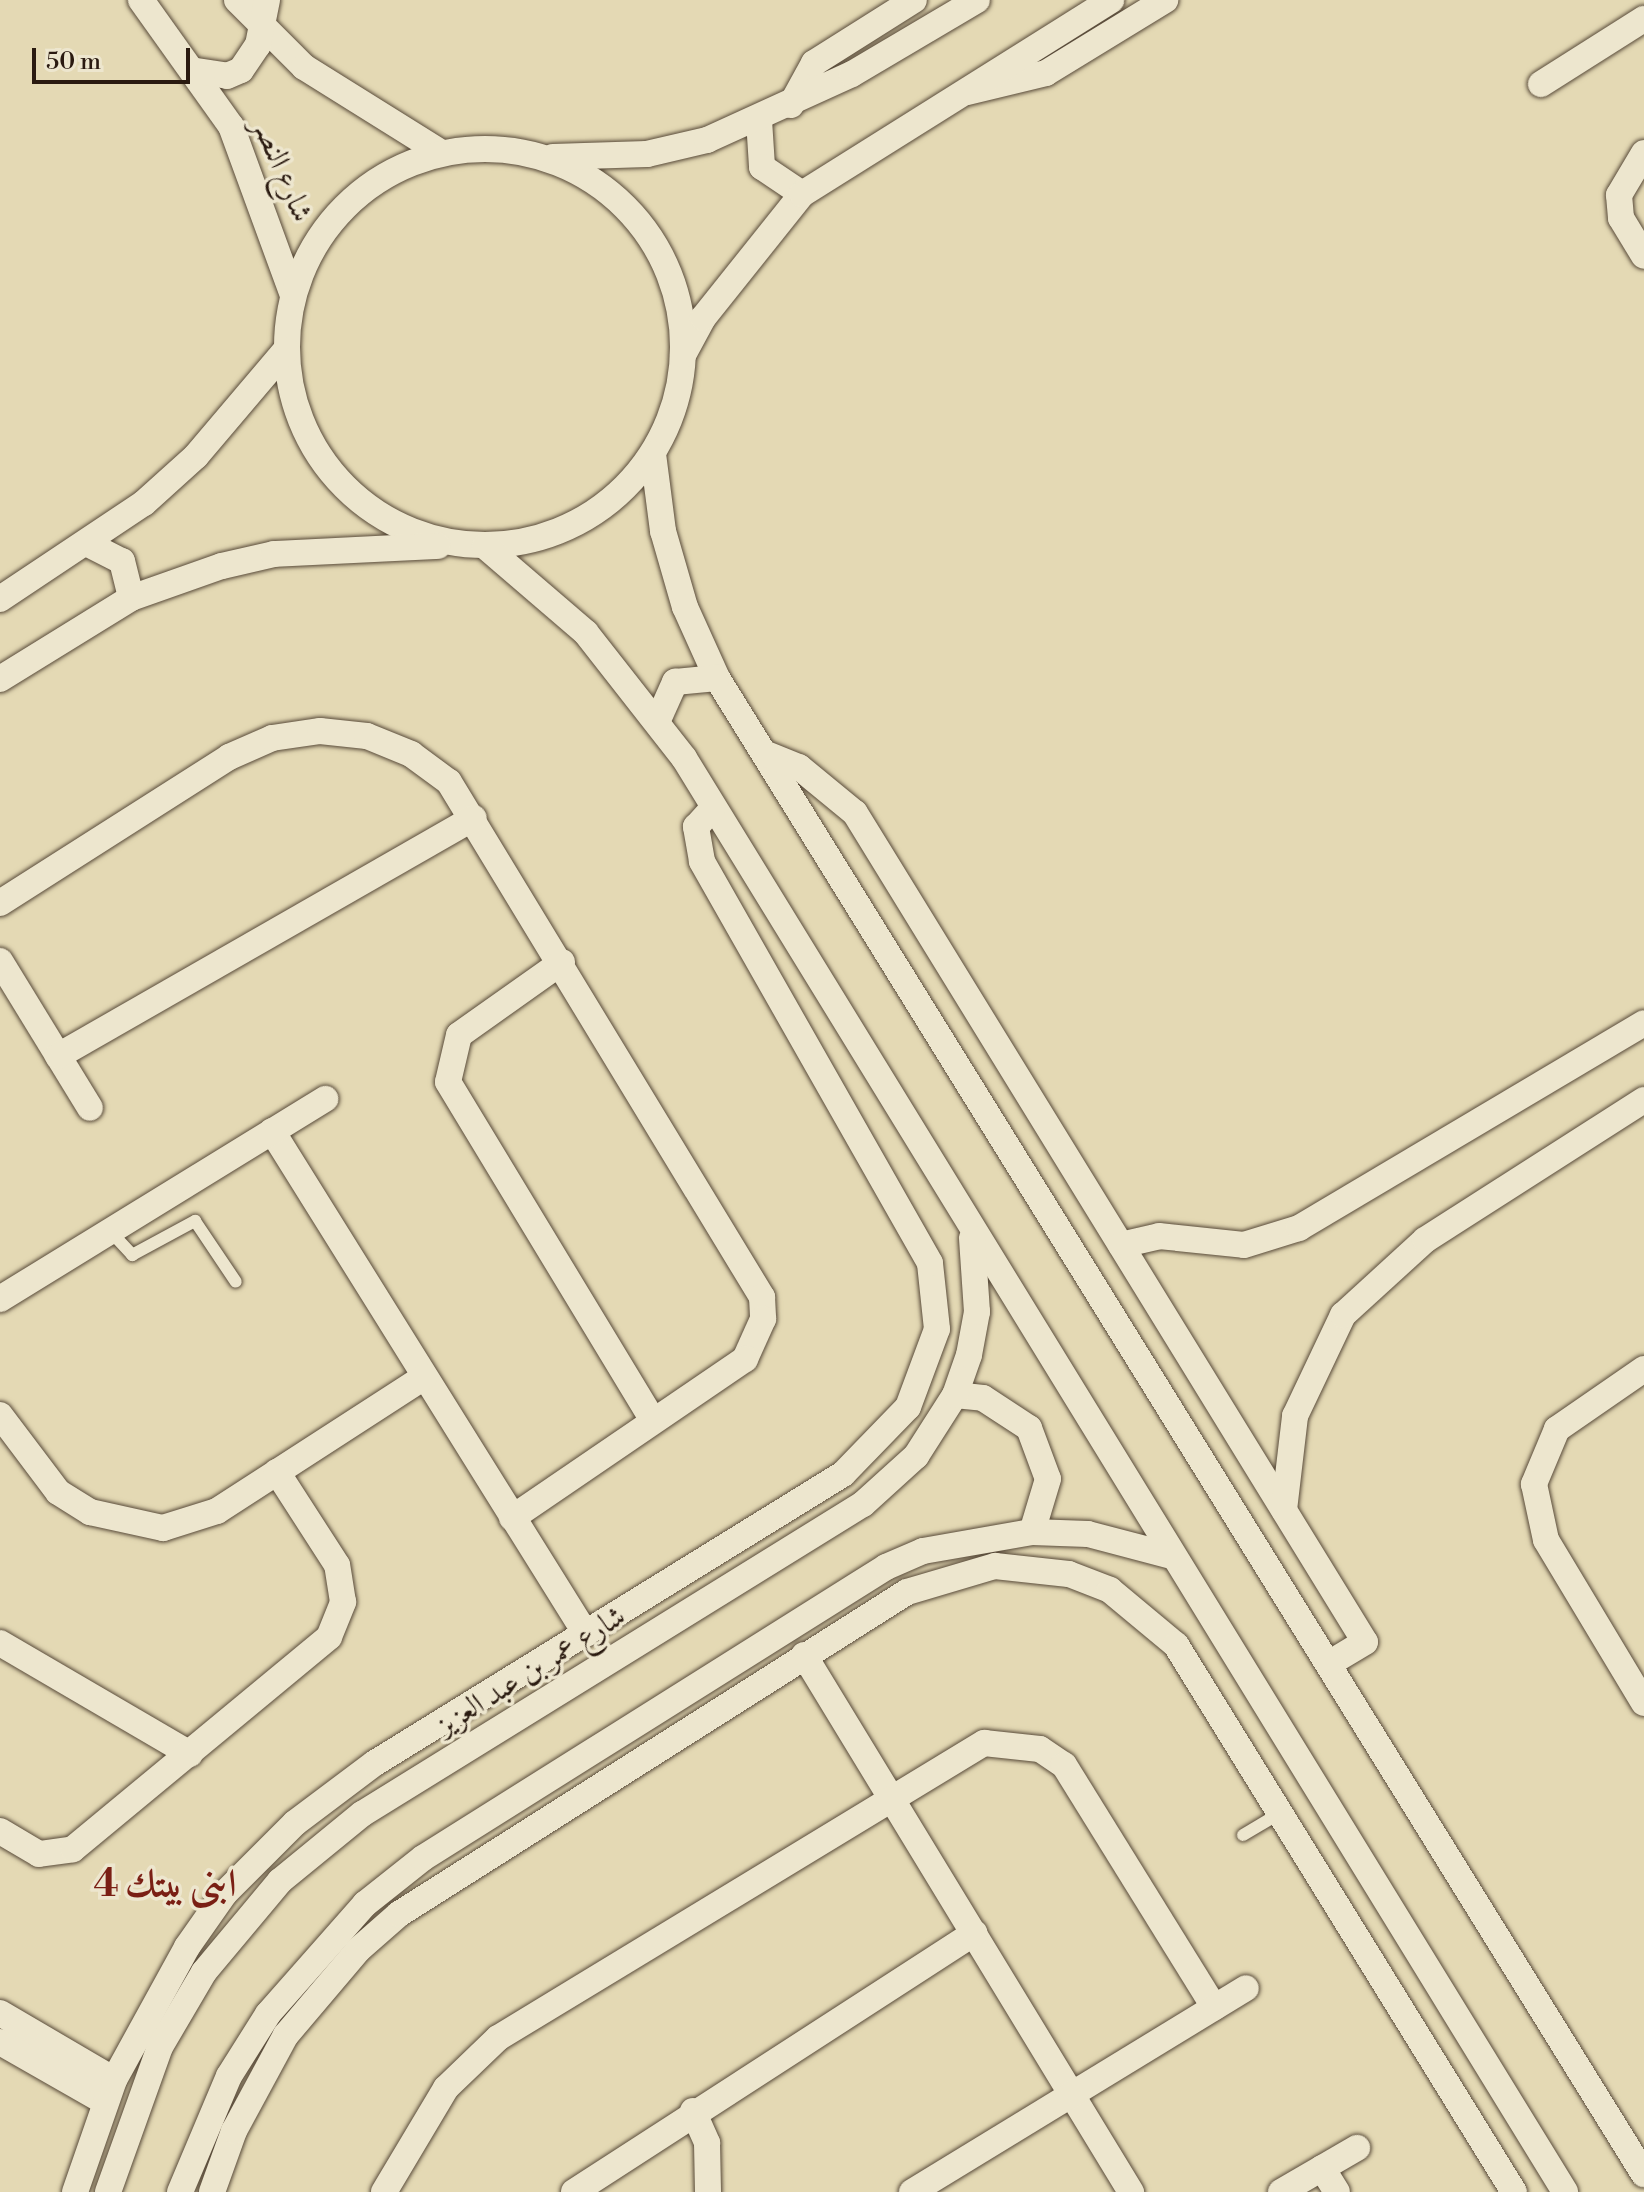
<!DOCTYPE html>
<html>
<head>
<meta charset="utf-8">
<style>
  body { margin:0 }
  #map { position:relative; width:1644px; height:2192px; overflow:hidden; background:#e4d9b4; font-family:"Libre Bodoni",Amiri,serif }
  div>[style] { position:absolute }
  .roads { filter:drop-shadow(0 0 2px #584a39) drop-shadow(0 0 2px #584a39) }
  .lane>* { height:12px; margin:-6px; padding:0 6px; transform-origin:6px; border-radius:6px; background:#ede6ce }
  .street>* { height:26px; margin:-13px; padding:0 13px; transform-origin:13px; border-radius:13px; background:#ede6ce }
  .street>.ring { margin:-13px; padding:0; box-sizing:content-box; background:none; border:26px solid #ede6ce; border-radius:50% }
  span { translate:-50% -50%; white-space:nowrap; text-align:center; line-height:1.15; -webkit-text-stroke:7px #ede6ce; paint-order:stroke }
  .street-label { font-size:30px; color:#2a1a10 }
  .district-label { font-size:38px; color:#7a1f14; font-weight:700 }
  .scale { position:absolute; left:32px; top:48px; width:158px; height:36px; box-sizing:border-box; border:4px solid #2a1a10; border-top:0; padding-left:10px; font-size:24px; line-height:28px; white-space:nowrap; color:#2a1a10; -webkit-text-stroke:6px #ede6ce; paint-order:stroke }
</style>
</head>
<body>
<div id="map">
  <div class="roads">
    <div class="lane">
      <div style="left:110px;top:1231px;width:33px;rotate:47deg"></div>
      <div style="left:132px;top:1255px;width:72px;rotate:-28.4deg"></div>
      <div style="left:195px;top:1221px;width:73px;rotate:56.1deg"></div>
      <div style="left:1243px;top:1835px;width:43px;rotate:-30.7deg"></div>
    </div>
    <div class="street">
      <div style="left:141px;top:0;width:155px;rotate:54.5deg"></div>
      <div style="left:231px;top:126px;width:180px;rotate:69.9deg"></div>
      <div style="left:237px;top:0;width:95px;rotate:45deg"></div>
      <div style="left:304px;top:67px;width:160px;rotate:32deg"></div>
      <div style="left:197px;top:71px;width:30px;rotate:9deg"></div>
      <div style="left:227px;top:76px;width:15px;rotate:-23deg"></div>
      <div style="left:241px;top:70px;width:30px;rotate:-56deg"></div>
      <div style="left:258px;top:45px;width:46px;rotate:-78.7deg"></div>
      <div style="left:1541px;top:84px;width:122px;rotate:-32.3deg"></div>
      <div style="left:967px;top:92px;width:81px;rotate:-13.5deg"></div>
      <div style="left:1046px;top:73px;width:140px;rotate:-31.5deg"></div>
      <div style="left:791px;top:105px;width:48px;rotate:-61.3deg"></div>
      <div style="left:814px;top:63px;width:118px;rotate:-32.2deg"></div>
      <div style="left:759px;top:120px;width:47px;rotate:86.3deg"></div>
      <div style="left:762px;top:167px;width:48px;rotate:34deg"></div>
      <div class="ring" style="left:287px;top:149px;width:370px;height:370px"></div>
      <div style="left:1644px;top:153px;width:49px;rotate:120.8deg"></div>
      <div style="left:1619px;top:195px;width:23px;rotate:85deg"></div>
      <div style="left:1621px;top:218px;width:44px;rotate:58.8deg"></div>
      <div style="left:553px;top:157px;width:94px;rotate:-1.8deg"></div>
      <div style="left:647px;top:154px;width:62px;rotate:-13.1deg"></div>
      <div style="left:707px;top:140px;width:159px;rotate:-24.5deg"></div>
      <div style="left:852px;top:74px;width:145px;rotate:-30.6deg"></div>
      <div style="left:683px;top:355px;width:42px;rotate:-61.6deg"></div>
      <div style="left:703px;top:318px;width:159px;rotate:-51.4deg"></div>
      <div style="left:802px;top:194px;width:365px;rotate:-32.1deg"></div>
      <div style="left:653px;top:454px;width:78px;rotate:82.6deg"></div>
      <div style="left:663px;top:531px;width:79px;rotate:73.9deg"></div>
      <div style="left:685px;top:607px;width:78px;rotate:65.7deg"></div>
      <div style="left:717px;top:678px;width:1760px;rotate:58.22deg"></div>
      <div style="left:88px;top:544px;width:38px;rotate:27deg"></div>
      <div style="left:122px;top:561px;width:38px;rotate:76deg"></div>
      <div style="left:485px;top:546px;width:133px;rotate:40.7deg"></div>
      <div style="left:586px;top:633px;width:159px;rotate:51.9deg"></div>
      <div style="left:684px;top:758px;width:1683px;rotate:58.43deg"></div>
      <div style="left:0;top:599px;width:173px;rotate:-33.7deg"></div>
      <div style="left:144px;top:503px;width:70px;rotate:-42.1deg"></div>
      <div style="left:196px;top:456px;width:139px;rotate:-49.7deg"></div>
      <div style="left:0;top:679px;width:154px;rotate:-31.7deg"></div>
      <div style="left:131px;top:598px;width:96px;rotate:-19.4deg"></div>
      <div style="left:222px;top:566px;width:53px;rotate:-13deg"></div>
      <div style="left:274px;top:554px;width:164px;rotate:-2.8deg"></div>
      <div style="left:658px;top:720px;width:42px;rotate:-65.9deg"></div>
      <div style="left:675px;top:682px;width:42px;rotate:-5.4deg"></div>
      <div style="left:764px;top:753px;width:38px;rotate:22deg"></div>
      <div style="left:799px;top:767px;width:72px;rotate:39.4deg"></div>
      <div style="left:855px;top:813px;width:973px;rotate:58.4deg"></div>
      <div style="left:1365px;top:1642px;width:41px;rotate:149deg"></div>
      <div style="left:0;top:903px;width:272px;rotate:-32.5deg"></div>
      <div style="left:229px;top:757px;width:47px;rotate:-23.8deg"></div>
      <div style="left:272px;top:738px;width:49px;rotate:-8.3deg"></div>
      <div style="left:320px;top:731px;width:47px;rotate:6.1deg"></div>
      <div style="left:367px;top:736px;width:48px;rotate:22.2deg"></div>
      <div style="left:411px;top:754px;width:47px;rotate:36.4deg"></div>
      <div style="left:449px;top:782px;width:603px;rotate:58.71deg"></div>
      <div style="left:762px;top:1297px;width:22px;rotate:87deg"></div>
      <div style="left:763px;top:1319px;width:44px;rotate:114.2deg"></div>
      <div style="left:745px;top:1359px;width:282px;rotate:145.7deg"></div>
      <div style="left:0;top:961px;width:172px;rotate:58.5deg"></div>
      <div style="left:562px;top:962px;width:126px;rotate:144.7deg"></div>
      <div style="left:459px;top:1035px;width:48px;rotate:103.2deg"></div>
      <div style="left:448px;top:1082px;width:396px;rotate:58.8deg"></div>
      <div style="left:58px;top:1056px;width:479px;rotate:-29.8deg"></div>
      <div style="left:272px;top:1131px;width:593px;rotate:58.03deg"></div>
      <div style="left:1121px;top:1245px;width:39px;rotate:-13deg"></div>
      <div style="left:1159px;top:1236px;width:85px;rotate:6deg"></div>
      <div style="left:1244px;top:1245px;width:58px;rotate:-17.2deg"></div>
      <div style="left:1299px;top:1228px;width:401px;rotate:-30.7deg"></div>
      <div style="left:0;top:1299px;width:382px;rotate:-31.6deg"></div>
      <div style="left:1644px;top:1369px;width:106px;rotate:145.4deg"></div>
      <div style="left:1557px;top:1429px;width:60px;rotate:112.7deg"></div>
      <div style="left:1534px;top:1484px;width:57px;rotate:77.9deg"></div>
      <div style="left:1546px;top:1540px;width:190px;rotate:59deg"></div>
      <div style="left:955px;top:1395px;width:28px;rotate:6deg"></div>
      <div style="left:983px;top:1398px;width:55px;rotate:33.1deg"></div>
      <div style="left:1029px;top:1428px;width:54px;rotate:69.6deg"></div>
      <div style="left:1048px;top:1479px;width:55px;rotate:106.8deg"></div>
      <div style="left:0;top:1415px;width:96px;rotate:53deg"></div>
      <div style="left:58px;top:1492px;width:38px;rotate:32deg"></div>
      <div style="left:90px;top:1512px;width:75px;rotate:12.4deg"></div>
      <div style="left:163px;top:1528px;width:57px;rotate:-17.5deg"></div>
      <div style="left:217px;top:1511px;width:247px;rotate:-32.9deg"></div>
      <div style="left:1284px;top:1510px;width:95px;rotate:-83.3deg"></div>
      <div style="left:1295px;top:1416px;width:112px;rotate:-64.6deg"></div>
      <div style="left:1343px;top:1315px;width:111px;rotate:-42.4deg"></div>
      <div style="left:1425px;top:1240px;width:260px;rotate:-32.6deg"></div>
      <div style="left:0;top:1643px;width:220px;rotate:30.3deg"></div>
      <div style="left:804px;top:1655px;width:629px;rotate:58.66deg"></div>
      <div style="left:0;top:1831px;width:45px;rotate:30.5deg"></div>
      <div style="left:39px;top:1854px;width:34px;rotate:-8deg"></div>
      <div style="left:73px;top:1849px;width:332px;rotate:-39.6deg"></div>
      <div style="left:329px;top:1637px;width:38px;rotate:-68deg"></div>
      <div style="left:343px;top:1602px;width:37px;rotate:-99deg"></div>
      <div style="left:337px;top:1565px;width:111px;rotate:-122.8deg"></div>
      <div style="left:0;top:2013px;width:132px;rotate:30.4deg"></div>
      <div style="left:0;top:2042px;width:121px;rotate:29.7deg"></div>
      <div style="left:693px;top:2111px;width:35px;rotate:66deg"></div>
      <div style="left:707px;top:2143px;width:49px;rotate:88.8deg"></div>
      <div style="left:1322px;top:2168px;width:28px;rotate:58deg"></div>
      <div style="left:75px;top:2192px;width:119px;rotate:-70.8deg"></div>
      <div style="left:114px;top:2080px;width:152px;rotate:-61.2deg"></div>
      <div style="left:187px;top:1947px;width:66px;rotate:-54.9deg"></div>
      <div style="left:225px;top:1893px;width:99px;rotate:-45deg"></div>
      <div style="left:295px;top:1823px;width:100px;rotate:-36.9deg"></div>
      <div style="left:375px;top:1763px;width:550px;rotate:-31.7deg"></div>
      <div style="left:843px;top:1474px;width:93px;rotate:-45.9deg"></div>
      <div style="left:908px;top:1407px;width:83px;rotate:-69.6deg"></div>
      <div style="left:937px;top:1329px;width:66px;rotate:-96.1deg"></div>
      <div style="left:930px;top:1263px;width:462px;rotate:-119.6deg"></div>
      <div style="left:702px;top:861px;width:35px;rotate:-100deg"></div>
      <div style="left:696px;top:827px;width:24px;rotate:-48deg"></div>
      <div style="left:108px;top:2192px;width:154px;rotate:-70.3deg"></div>
      <div style="left:160px;top:2047px;width:87px;rotate:-59.6deg"></div>
      <div style="left:204px;top:1972px;width:119px;rotate:-50.1deg"></div>
      <div style="left:280px;top:1881px;width:106px;rotate:-39.3deg"></div>
      <div style="left:362px;top:1814px;width:589px;rotate:-31.75deg"></div>
      <div style="left:863px;top:1504px;width:72px;rotate:-42.2deg"></div>
      <div style="left:916px;top:1456px;width:72px;rotate:-57.4deg"></div>
      <div style="left:955px;top:1395px;width:42px;rotate:-70.7deg"></div>
      <div style="left:969px;top:1355px;width:44px;rotate:-79.5deg"></div>
      <div style="left:977px;top:1312px;width:74px;rotate:-93.9deg"></div>
      <div style="left:180px;top:2192px;width:126px;rotate:-67.1deg"></div>
      <div style="left:229px;top:2076px;width:73px;rotate:-57.8deg"></div>
      <div style="left:268px;top:2014px;width:147px;rotate:-48.6deg"></div>
      <div style="left:365px;top:1904px;width:74px;rotate:-38.4deg"></div>
      <div style="left:423px;top:1858px;width:547px;rotate:-32.15deg"></div>
      <div style="left:886px;top:1567px;width:40px;rotate:-23.4deg"></div>
      <div style="left:923px;top:1551px;width:111px;rotate:-9.9deg"></div>
      <div style="left:1032px;top:1532px;width:56px;rotate:2deg"></div>
      <div style="left:1088px;top:1534px;width:87px;rotate:14.7deg"></div>
      <div style="left:212px;top:2192px;width:65px;rotate:-70.2deg"></div>
      <div style="left:234px;top:2131px;width:109px;rotate:-61.6deg"></div>
      <div style="left:286px;top:2035px;width:111px;rotate:-49.7deg"></div>
      <div style="left:358px;top:1950px;width:55px;rotate:-41.3deg"></div>
      <div style="left:399px;top:1914px;width:601px;rotate:-32.37deg"></div>
      <div style="left:907px;top:1592px;width:92px;rotate:-16.5deg"></div>
      <div style="left:995px;top:1566px;width:74px;rotate:6.2deg"></div>
      <div style="left:1069px;top:1574px;width:44px;rotate:21.3deg"></div>
      <div style="left:1110px;top:1590px;width:86px;rotate:39.8deg"></div>
      <div style="left:1176px;top:1645px;width:643px;rotate:58.29deg"></div>
      <div style="left:384px;top:2192px;width:121px;rotate:-59.2deg"></div>
      <div style="left:446px;top:2088px;width:72px;rotate:-43.9deg"></div>
      <div style="left:498px;top:2038px;width:569px;rotate:-31.26deg"></div>
      <div style="left:984px;top:1743px;width:56px;rotate:6.1deg"></div>
      <div style="left:1040px;top:1749px;width:29px;rotate:34deg"></div>
      <div style="left:1064px;top:1765px;width:285px;rotate:58.2deg"></div>
      <div style="left:574px;top:2192px;width:477px;rotate:-32.9deg"></div>
      <div style="left:912px;top:2192px;width:391px;rotate:-31.4deg"></div>
      <div style="left:1281px;top:2192px;width:88px;rotate:-30.1deg"></div>
    </div>
  </div>
  <div class="street-label">
    <span style="left:282px;top:170px;rotate:67deg">شارع النصر</span>
    <span style="left:531px;top:1671px;rotate:-32deg">شارع عمر بن عبد العزيز</span>
  </div>
  <div class="district-label">
    <span style="left:165px;top:1885px">ابنى بيتك 4</span>
  </div>
  <div class="scale">50 m</div>
</div>
</body>
</html>
